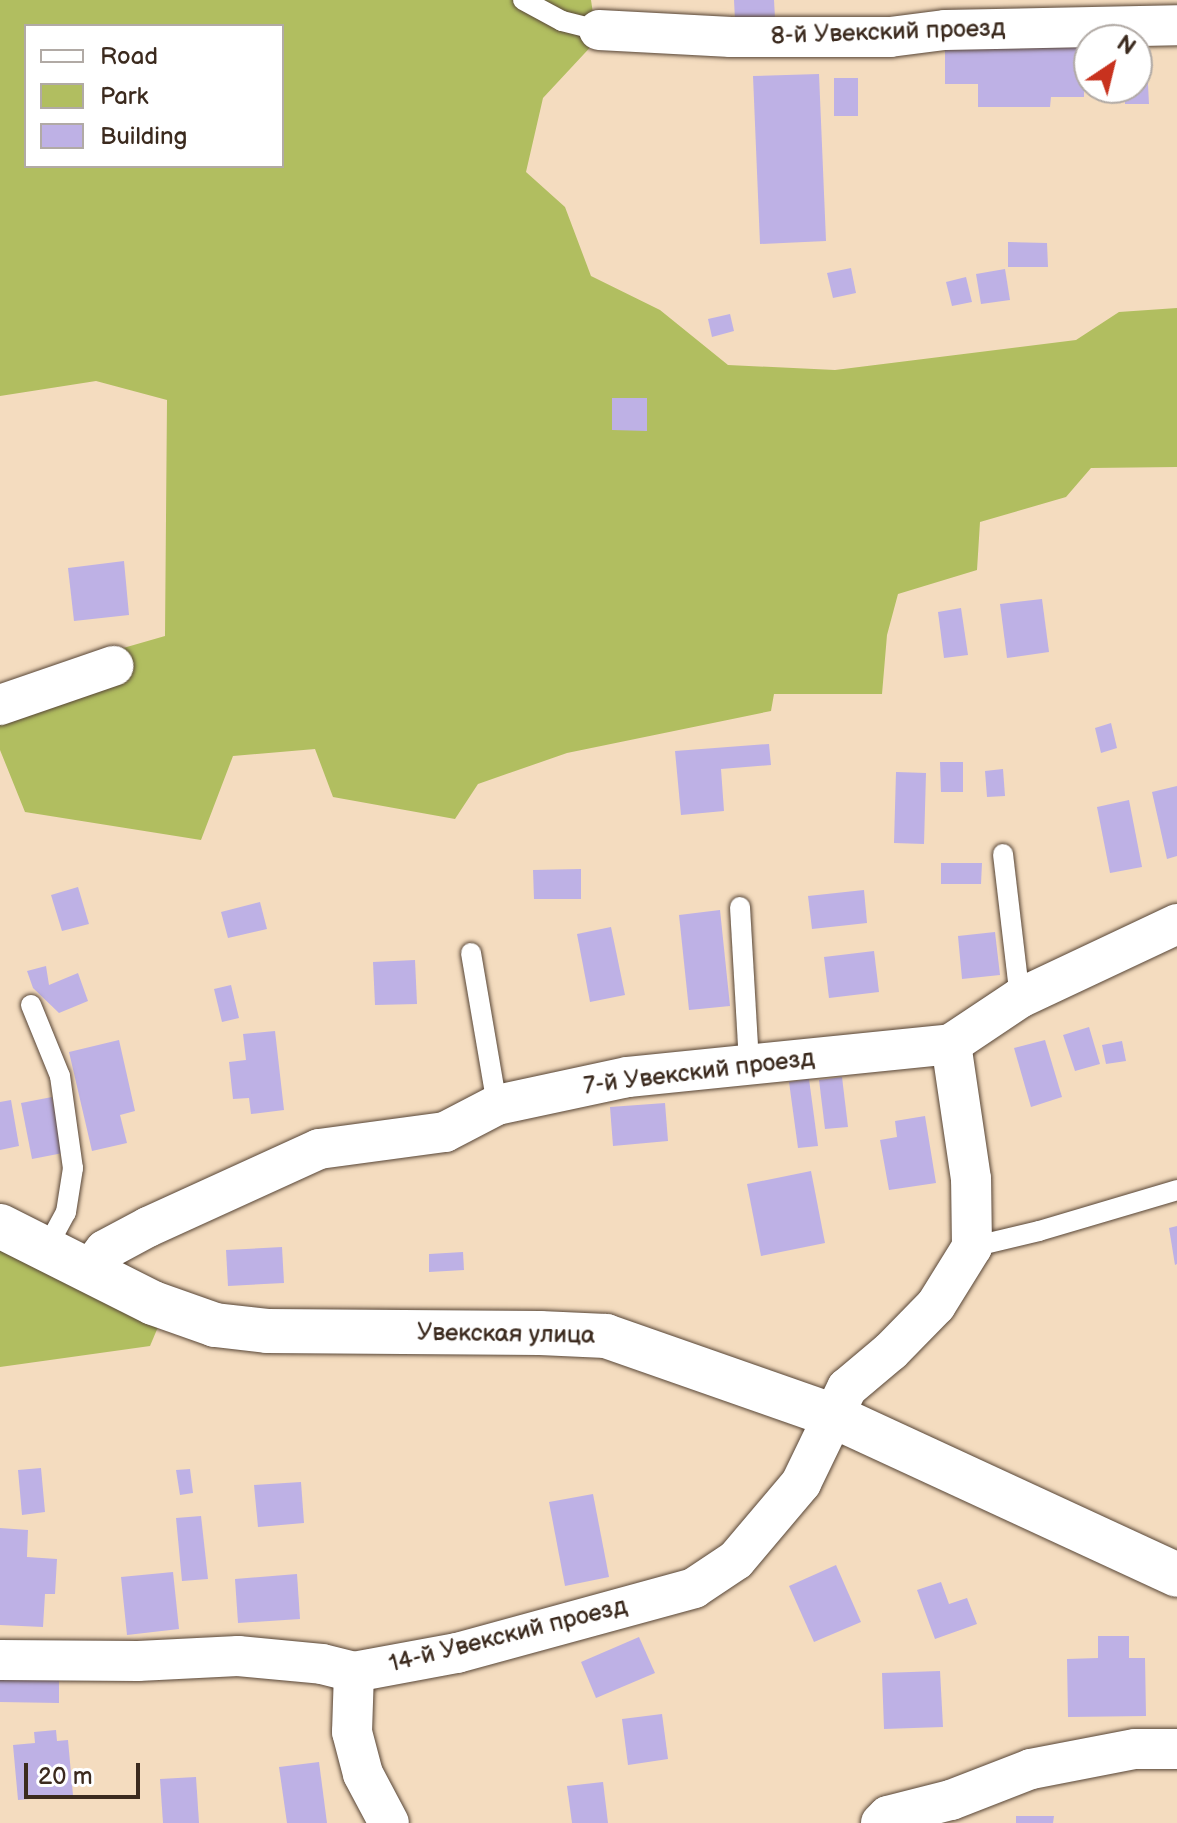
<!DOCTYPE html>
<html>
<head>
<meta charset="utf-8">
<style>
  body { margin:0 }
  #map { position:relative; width:1177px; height:1823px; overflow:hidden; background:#f4dcbf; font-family:"Balsamiq Sans",sans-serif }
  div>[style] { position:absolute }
  .green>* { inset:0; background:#b1be60 }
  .building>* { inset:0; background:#beb1e5 }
  .roads { filter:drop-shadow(0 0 2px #574536) drop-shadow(0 0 2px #574536) }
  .lane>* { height:20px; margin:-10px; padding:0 10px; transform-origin:10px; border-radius:10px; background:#fff }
  .street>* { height:40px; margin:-20px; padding:0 20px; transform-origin:20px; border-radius:20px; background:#fff }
  .secondary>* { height:44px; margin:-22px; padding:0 22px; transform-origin:22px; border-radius:22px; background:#fff }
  span { translate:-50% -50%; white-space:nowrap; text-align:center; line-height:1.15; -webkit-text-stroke:8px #fff; paint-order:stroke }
  .street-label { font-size:24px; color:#3b2a1e }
  .legend { position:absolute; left:24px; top:24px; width:260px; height:144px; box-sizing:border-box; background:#fff; border:2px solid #b1aaa5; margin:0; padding:10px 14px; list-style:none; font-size:24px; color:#3b2a1e }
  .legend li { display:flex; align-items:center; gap:16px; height:40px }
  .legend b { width:40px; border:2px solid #b1aaa5 }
  .north { position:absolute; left:1073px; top:24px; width:80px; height:80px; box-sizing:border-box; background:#fff; border:2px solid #b1aaa5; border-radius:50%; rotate:35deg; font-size:22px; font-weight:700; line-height:32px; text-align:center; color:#3b2a1e }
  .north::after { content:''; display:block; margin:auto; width:28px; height:36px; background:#c8321e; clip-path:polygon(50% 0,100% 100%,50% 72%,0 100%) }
  .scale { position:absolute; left:24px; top:1763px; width:116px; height:36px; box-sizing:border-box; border:4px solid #3b2a1e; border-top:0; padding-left:10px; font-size:24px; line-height:28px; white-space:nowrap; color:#3b2a1e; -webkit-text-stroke:6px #fff; paint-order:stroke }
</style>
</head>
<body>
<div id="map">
  <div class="green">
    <div style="clip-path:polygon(evenodd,0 0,591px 0,597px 40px,543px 98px,526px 172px,565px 207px,591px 276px,660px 310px,728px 365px,835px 370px,1076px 340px,1119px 312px,1177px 308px,1177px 467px,1091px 468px,1066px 497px,980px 522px,977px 570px,898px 594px,887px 635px,882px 694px,774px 694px,771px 711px,567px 753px,478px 784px,455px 819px,333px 797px,315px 749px,233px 756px,201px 840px,25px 812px,0 750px,0 690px,99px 655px,165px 636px,167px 400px,96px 381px,0 396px,0 0,26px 26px,282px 26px,282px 166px,26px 166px,26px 26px)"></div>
    <div style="clip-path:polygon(0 1247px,158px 1327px,150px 1346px,0 1367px)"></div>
  </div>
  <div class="building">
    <div style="clip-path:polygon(734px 0,774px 0,775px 18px,735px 20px)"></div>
    <div style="clip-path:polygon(1084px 43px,1084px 97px,1051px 97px,1050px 107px,978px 107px,978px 84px,945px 84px,945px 44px)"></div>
    <div style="clip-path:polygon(1137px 45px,1146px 45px,1149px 104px,1125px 104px,1124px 88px,1137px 88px)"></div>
    <div style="clip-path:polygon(819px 74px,826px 241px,760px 244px,753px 76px)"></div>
    <div style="clip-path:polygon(834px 78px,858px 78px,858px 116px,834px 116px)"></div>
    <div style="clip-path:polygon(1008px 242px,1047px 243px,1048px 267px,1008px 267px)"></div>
    <div style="clip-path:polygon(851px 268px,856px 293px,833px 298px,827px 273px)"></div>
    <div style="clip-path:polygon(1005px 269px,1010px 300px,981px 304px,976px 274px)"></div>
    <div style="clip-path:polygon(966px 277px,972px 302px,952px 306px,946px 282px)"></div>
    <div style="clip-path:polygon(730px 314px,734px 331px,712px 337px,708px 319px)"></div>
    <div style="clip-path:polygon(612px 398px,647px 398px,647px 431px,612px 430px)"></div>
    <div style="clip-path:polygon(124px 561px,129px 615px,74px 621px,68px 568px)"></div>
    <div style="clip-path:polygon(1042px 599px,1049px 652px,1007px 658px,1000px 604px)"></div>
    <div style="clip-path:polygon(961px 608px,968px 655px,944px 658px,938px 612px)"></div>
    <div style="clip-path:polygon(1111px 723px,1117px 748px,1101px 753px,1095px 728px)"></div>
    <div style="clip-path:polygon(769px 744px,771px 765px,721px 769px,724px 811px,681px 815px,675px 751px)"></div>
    <div style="clip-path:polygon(940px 762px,963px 762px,963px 792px,941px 792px)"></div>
    <div style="clip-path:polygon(1003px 769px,1005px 796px,987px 797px,985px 771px)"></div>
    <div style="clip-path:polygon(896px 772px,926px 773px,924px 844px,894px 843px)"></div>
    <div style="clip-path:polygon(1177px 786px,1177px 856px,1167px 859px,1152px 792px)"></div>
    <div style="clip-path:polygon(1129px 800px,1142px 867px,1110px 873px,1097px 807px)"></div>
    <div style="clip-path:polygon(941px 863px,982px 863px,981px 884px,941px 884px)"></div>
    <div style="clip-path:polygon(581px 869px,581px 899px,534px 899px,533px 870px)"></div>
    <div style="clip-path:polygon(78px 887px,89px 924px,62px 931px,51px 895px)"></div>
    <div style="clip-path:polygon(864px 890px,867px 923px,812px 929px,808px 896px)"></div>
    <div style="clip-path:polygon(260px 902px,267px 929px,228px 938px,221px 912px)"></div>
    <div style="clip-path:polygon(720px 910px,730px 1006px,689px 1010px,679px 915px)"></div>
    <div style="clip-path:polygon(611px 927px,625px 995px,590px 1002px,577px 934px)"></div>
    <div style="clip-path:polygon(995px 932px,1000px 975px,962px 979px,958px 936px)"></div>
    <div style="clip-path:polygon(874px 951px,879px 992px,829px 998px,824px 957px)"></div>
    <div style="clip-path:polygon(415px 960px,417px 1004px,375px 1005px,373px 962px)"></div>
    <div style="clip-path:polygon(46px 966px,49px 985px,78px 973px,88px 1001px,59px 1013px,33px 988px,27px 971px)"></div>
    <div style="clip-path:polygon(231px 985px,239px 1018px,222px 1022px,214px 989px)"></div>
    <div style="clip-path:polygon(1089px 1027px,1100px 1064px,1075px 1071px,1063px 1035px)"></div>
    <div style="clip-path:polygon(275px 1031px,284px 1110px,251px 1114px,249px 1098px,233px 1099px,229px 1062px,246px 1060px,243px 1034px)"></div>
    <div style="clip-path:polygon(119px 1040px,135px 1111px,120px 1115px,127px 1143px,92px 1151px,69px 1052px)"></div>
    <div style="clip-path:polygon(1045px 1040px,1062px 1097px,1031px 1107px,1014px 1048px)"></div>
    <div style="clip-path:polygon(1122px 1041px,1126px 1061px,1106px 1064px,1102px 1045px)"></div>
    <div style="clip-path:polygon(842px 1077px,848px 1127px,825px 1129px,819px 1080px)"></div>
    <div style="clip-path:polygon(809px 1079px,818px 1146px,798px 1148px,789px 1082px)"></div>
    <div style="clip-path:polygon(52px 1097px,63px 1153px,32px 1159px,21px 1103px)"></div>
    <div style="clip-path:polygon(11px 1100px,19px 1146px,0 1150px,0 1102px)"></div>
    <div style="clip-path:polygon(665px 1103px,668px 1141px,613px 1146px,610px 1107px)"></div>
    <div style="clip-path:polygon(925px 1116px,936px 1183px,889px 1190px,880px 1140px,897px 1137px,895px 1121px)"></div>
    <div style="clip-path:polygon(811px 1171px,825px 1243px,761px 1256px,747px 1184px)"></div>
    <div style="clip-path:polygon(1177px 1226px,1177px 1264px,1175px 1265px,1169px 1228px)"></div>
    <div style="clip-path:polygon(282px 1247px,284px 1283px,228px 1286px,226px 1250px)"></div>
    <div style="clip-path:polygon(463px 1252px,464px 1270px,429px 1272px,429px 1254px)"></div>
    <div style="clip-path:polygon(41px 1468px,45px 1512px,22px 1515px,18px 1470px)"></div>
    <div style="clip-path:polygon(190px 1469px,193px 1493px,180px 1495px,176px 1470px)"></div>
    <div style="clip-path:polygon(301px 1482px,304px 1523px,258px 1527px,254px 1485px)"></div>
    <div style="clip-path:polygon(593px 1494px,609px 1577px,565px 1586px,549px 1502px)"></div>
    <div style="clip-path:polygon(201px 1516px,208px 1579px,182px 1581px,176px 1518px)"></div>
    <div style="clip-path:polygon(0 1528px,28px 1530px,27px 1557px,57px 1559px,55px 1594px,45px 1594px,43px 1627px,0 1625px)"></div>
    <div style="clip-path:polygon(836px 1565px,861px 1622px,814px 1642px,789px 1586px)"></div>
    <div style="clip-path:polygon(173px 1572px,179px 1629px,127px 1635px,121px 1577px)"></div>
    <div style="clip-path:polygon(297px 1574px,300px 1619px,238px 1623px,235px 1579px)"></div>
    <div style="clip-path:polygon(941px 1582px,949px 1604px,967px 1598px,977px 1624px,935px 1639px,917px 1590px)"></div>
    <div style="clip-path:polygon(1098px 1636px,1129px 1636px,1129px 1658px,1145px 1658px,1146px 1716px,1068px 1717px,1067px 1659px,1098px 1658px)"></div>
    <div style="clip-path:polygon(639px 1637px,655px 1673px,596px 1698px,581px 1662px)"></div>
    <div style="clip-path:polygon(940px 1671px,943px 1727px,884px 1729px,882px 1673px)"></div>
    <div style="clip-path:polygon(0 1675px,59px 1676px,59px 1703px,0 1702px)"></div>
    <div style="clip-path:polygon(662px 1714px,668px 1759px,628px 1765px,622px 1719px)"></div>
    <div style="clip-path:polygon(56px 1730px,57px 1741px,68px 1740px,73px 1795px,18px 1800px,13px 1745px,35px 1743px,34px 1732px)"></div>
    <div style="clip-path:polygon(319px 1762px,327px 1823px,287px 1823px,279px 1767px)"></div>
    <div style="clip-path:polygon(196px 1777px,199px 1823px,163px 1823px,160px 1779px)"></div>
    <div style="clip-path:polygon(603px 1782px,608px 1823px,572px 1823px,567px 1786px)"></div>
    <div style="clip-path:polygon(1016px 1816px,1054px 1816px,1053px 1823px,1016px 1823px)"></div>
  </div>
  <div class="roads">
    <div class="lane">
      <div style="left:523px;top:0;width:44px;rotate:28.3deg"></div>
      <div style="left:562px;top:21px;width:38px;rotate:14deg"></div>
      <div style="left:1003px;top:854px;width:145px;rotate:83.3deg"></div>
      <div style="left:740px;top:907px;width:158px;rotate:86.7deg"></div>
      <div style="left:471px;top:953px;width:154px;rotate:80.3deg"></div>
      <div style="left:31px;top:1005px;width:77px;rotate:67.8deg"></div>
      <div style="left:60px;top:1076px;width:93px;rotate:82deg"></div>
      <div style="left:73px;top:1168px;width:45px;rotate:99deg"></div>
      <div style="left:66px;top:1212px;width:42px;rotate:118.4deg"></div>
      <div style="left:972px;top:1247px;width:69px;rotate:-13.4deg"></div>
      <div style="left:1039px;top:1231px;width:144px;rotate:-16.5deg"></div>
    </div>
    <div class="street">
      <div style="left:599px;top:30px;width:132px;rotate:3deg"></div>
      <div style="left:731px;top:37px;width:159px"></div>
      <div style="left:890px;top:37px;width:55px;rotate:-7.3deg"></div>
      <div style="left:945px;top:30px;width:232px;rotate:-1.2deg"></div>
      <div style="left:0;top:705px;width:120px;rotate:-19deg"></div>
      <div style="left:89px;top:1271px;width:26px;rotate:-53deg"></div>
      <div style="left:105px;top:1250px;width:49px;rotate:-28.1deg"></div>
      <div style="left:148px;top:1227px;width:188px;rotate:-24.5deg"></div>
      <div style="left:319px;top:1149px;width:127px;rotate:-7.7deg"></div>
      <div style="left:445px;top:1132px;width:59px;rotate:-27.4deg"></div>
      <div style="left:497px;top:1105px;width:134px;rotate:-12.1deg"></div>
      <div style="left:628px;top:1077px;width:325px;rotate:-5.8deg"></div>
      <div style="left:951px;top:1044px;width:83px;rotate:-33.7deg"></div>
      <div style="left:1020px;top:998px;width:174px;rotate:-25.2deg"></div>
      <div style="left:0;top:1660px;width:138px;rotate:0.4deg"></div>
      <div style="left:138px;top:1661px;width:100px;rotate:-2.9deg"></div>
      <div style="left:238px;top:1656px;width:84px;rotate:5.4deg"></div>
      <div style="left:322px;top:1664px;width:33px;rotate:14deg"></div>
      <div style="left:354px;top:1672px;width:105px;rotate:-10.5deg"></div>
      <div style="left:457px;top:1653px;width:246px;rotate:-15.3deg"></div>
      <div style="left:694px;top:1588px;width:50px;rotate:-33.7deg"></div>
      <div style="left:736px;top:1560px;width:101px;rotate:-49.8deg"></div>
      <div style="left:801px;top:1483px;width:106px;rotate:-64.2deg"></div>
      <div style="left:847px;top:1388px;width:57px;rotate:-40.1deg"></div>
      <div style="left:891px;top:1351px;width:64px;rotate:-45.6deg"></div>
      <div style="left:936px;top:1305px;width:68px;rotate:-58.2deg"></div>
      <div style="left:972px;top:1247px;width:68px;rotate:-90.8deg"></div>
      <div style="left:971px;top:1179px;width:136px;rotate:-98.4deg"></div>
      <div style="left:354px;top:1672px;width:60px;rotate:91.9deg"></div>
      <div style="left:352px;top:1732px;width:43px;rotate:75.3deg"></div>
      <div style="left:363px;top:1774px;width:55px;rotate:62deg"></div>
      <div style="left:881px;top:1823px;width:10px;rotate:-45deg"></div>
      <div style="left:888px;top:1816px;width:65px;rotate:-14.3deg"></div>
      <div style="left:951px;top:1800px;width:86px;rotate:-21.2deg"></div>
      <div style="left:1031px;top:1769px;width:106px;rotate:-10.9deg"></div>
      <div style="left:1135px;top:1749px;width:42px"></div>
    </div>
    <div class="secondary">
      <div style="left:0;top:1226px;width:171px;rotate:26.7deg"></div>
      <div style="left:153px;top:1303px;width:66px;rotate:19.5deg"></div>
      <div style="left:215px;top:1325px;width:52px;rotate:6.6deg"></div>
      <div style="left:267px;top:1331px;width:273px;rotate:0.4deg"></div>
      <div style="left:540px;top:1333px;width:66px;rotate:2.6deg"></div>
      <div style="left:606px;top:1336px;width:238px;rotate:19.3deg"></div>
      <div style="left:831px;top:1415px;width:381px;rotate:24.8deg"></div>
    </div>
  </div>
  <div class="street-label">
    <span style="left:888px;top:32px;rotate:-2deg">8-й Увекский проезд</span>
    <span style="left:699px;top:1072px;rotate:-7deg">7-й Увекский проезд</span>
    <span style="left:506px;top:1334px;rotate:1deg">Увекская улица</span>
    <span style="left:508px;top:1635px;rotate:-14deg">14-й Увекский проезд</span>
  </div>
  <ul class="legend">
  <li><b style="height:10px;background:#fff"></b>Road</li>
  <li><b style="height:22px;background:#b1be60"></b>Park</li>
  <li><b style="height:22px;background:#beb1e5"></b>Building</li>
  </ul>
  <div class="north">N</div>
  <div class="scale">20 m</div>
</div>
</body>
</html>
